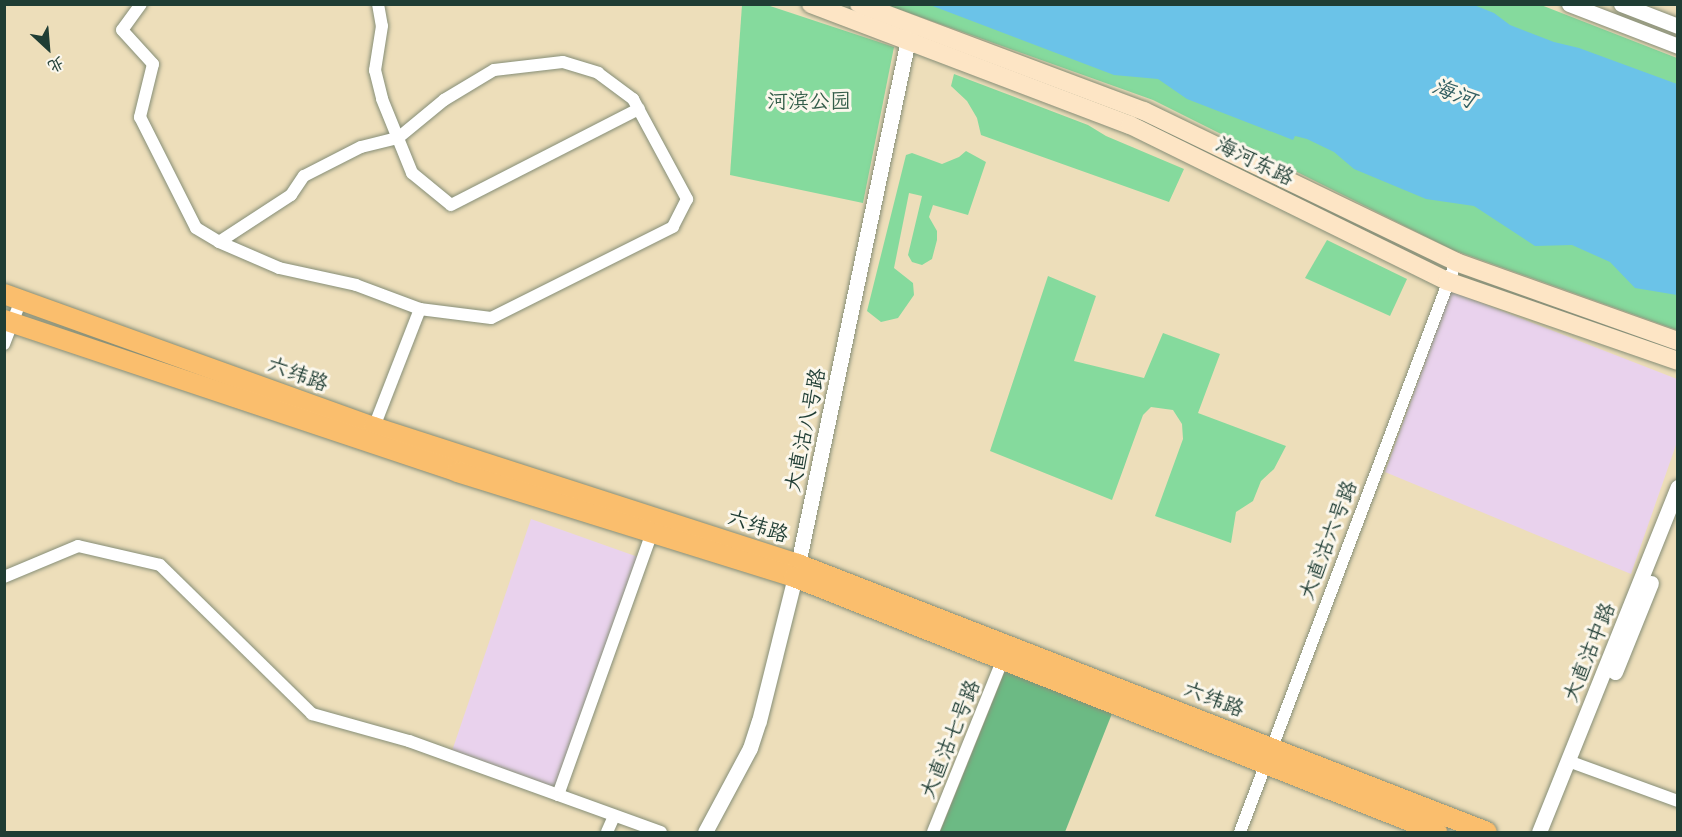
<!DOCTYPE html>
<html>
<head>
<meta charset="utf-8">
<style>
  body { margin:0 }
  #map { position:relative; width:1682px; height:837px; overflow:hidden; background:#eddeba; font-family:Itim,"LXGW WenKai TC",sans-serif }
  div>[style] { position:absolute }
  .built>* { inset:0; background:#e9d2ed }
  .green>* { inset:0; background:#85da9d }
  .forest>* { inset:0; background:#6cba84 }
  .water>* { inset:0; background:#6bc3e8 }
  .roads { filter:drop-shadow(0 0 2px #868e77) drop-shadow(0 0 2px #868e77) }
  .minor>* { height:12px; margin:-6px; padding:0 6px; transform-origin:6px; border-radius:6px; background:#fff }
  .tertiary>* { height:15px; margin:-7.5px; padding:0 7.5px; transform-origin:7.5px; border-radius:7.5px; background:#fff }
  .secondary>* { height:18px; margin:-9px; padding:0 9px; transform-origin:9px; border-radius:9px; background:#fde5c5 }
  .primary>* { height:20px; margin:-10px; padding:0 10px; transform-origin:10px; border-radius:10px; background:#fabe6d }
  span { translate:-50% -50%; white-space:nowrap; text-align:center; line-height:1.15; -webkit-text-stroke:6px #fbf7ec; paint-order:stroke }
  .park-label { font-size:21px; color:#335c49 }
  .street-label { font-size:21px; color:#1f3d34 }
  .water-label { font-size:22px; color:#325e61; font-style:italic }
  .frame { position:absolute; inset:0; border:6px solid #1f3d34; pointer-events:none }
  .north { position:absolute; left:18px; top:18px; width:60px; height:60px; -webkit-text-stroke:4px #fbf7ec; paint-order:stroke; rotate:154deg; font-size:16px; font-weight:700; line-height:24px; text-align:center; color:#1f3d34 }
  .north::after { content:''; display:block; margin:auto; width:21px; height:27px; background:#1f3d34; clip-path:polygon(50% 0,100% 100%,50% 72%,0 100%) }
</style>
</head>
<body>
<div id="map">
  <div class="built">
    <div style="clip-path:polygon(1451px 291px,1677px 379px,1677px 442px,1631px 574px,1385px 472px)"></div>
    <div style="clip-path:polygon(531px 519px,638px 557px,557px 789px,452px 751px)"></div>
  </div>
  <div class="green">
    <div style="clip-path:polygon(742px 5px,767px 5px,894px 47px,863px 203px,730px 175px)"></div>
    <div style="clip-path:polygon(887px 5px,1541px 5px,1677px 58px,1677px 330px,1453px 250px,1153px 100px)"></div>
    <div style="clip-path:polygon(954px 74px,1088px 125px,1106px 136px,1184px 169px,1169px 202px,981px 135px,977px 118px,967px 101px,951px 86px)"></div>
    <div style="clip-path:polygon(966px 151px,986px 162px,968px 215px,933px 205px,929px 217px,937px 231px,937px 240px,932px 259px,922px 265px,912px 262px,908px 255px,922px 196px,909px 193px,894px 268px,913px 283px,914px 295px,898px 318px,881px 322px,867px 311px,906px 155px,912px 153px,942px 164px,959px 157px)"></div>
    <div style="clip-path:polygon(1327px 240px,1407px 279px,1390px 316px,1305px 278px)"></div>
    <div style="clip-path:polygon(1048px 276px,1096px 296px,1074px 361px,1144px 378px,1163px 333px,1220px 354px,1198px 413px,1286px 446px,1274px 469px,1261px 481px,1253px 501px,1236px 512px,1231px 543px,1155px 516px,1183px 439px,1182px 424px,1173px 410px,1151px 407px,1143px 415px,1112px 500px,990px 451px)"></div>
  </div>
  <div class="forest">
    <div style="clip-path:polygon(1005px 671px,1113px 711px,1065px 832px,940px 832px)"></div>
  </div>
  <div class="water">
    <div style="clip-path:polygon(930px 5px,1474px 5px,1494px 13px,1510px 25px,1554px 42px,1579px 48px,1677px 84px,1677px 295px,1635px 288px,1610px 262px,1572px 245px,1535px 246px,1474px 206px,1426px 199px,1354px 169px,1334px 152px,1307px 139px,1295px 136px,1293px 140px,1187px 99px,1158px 79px,1114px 75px)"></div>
  </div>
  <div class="roads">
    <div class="minor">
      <div style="left:141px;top:4px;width:32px;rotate:126deg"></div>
      <div style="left:122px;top:30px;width:46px;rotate:47.6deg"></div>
      <div style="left:153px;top:64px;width:55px;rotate:103.8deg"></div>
      <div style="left:140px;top:117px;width:124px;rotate:63.2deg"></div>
      <div style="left:196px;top:228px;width:27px;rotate:31deg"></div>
      <div style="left:219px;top:242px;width:65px;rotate:23.4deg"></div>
      <div style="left:279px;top:268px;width:79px;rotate:12.4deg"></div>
      <div style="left:356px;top:285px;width:68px;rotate:20.6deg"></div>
      <div style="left:378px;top:4px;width:22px;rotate:80deg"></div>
      <div style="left:382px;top:26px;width:45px;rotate:99deg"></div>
      <div style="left:375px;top:70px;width:30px;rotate:76deg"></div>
      <div style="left:382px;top:99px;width:80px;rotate:67.9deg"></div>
      <div style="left:412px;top:173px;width:50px;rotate:39.4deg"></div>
      <div style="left:451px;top:205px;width:211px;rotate:-27.1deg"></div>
      <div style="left:219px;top:242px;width:86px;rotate:-33.1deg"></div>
      <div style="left:291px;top:195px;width:23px;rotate:-56deg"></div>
      <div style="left:304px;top:176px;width:64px;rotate:-27deg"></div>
      <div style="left:361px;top:147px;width:38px;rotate:-14deg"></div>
      <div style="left:398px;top:138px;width:60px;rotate:-39.6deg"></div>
      <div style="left:444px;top:100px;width:58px;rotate:-31deg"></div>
      <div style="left:494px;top:70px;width:69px;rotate:-6.6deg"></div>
      <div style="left:563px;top:62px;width:37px;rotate:17deg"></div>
      <div style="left:598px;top:73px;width:44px;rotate:36.6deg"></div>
      <div style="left:633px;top:99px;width:114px;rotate:61.6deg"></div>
      <div style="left:687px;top:199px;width:31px;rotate:117deg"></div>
      <div style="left:673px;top:227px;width:203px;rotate:153.4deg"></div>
      <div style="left:491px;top:318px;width:72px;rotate:-172.8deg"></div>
      <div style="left:420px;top:309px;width:127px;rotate:111.3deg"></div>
      <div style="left:4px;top:344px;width:47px;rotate:-68.9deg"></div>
      <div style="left:4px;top:577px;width:80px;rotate:-22.7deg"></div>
      <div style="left:78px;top:546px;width:84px;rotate:13deg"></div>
      <div style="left:160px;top:565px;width:213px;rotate:44.4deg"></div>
      <div style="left:312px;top:714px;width:101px;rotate:15.6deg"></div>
      <div style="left:409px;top:741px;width:268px;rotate:19.9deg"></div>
      <div style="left:1568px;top:761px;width:117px;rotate:20deg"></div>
      <div style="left:558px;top:795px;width:278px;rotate:-70.3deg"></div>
      <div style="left:607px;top:832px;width:17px;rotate:-66deg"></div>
      <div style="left:933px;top:832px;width:184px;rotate:-68deg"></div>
      <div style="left:1240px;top:832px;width:610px;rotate:-69.25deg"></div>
    </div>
    <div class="tertiary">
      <div style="left:1569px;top:4px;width:117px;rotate:21.1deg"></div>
      <div style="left:1621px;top:4px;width:61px;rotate:21.1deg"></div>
      <div style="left:1615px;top:672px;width:96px;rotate:-68deg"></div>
      <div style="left:705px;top:832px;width:95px;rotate:-61.8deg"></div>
      <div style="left:750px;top:748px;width:28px;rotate:-72deg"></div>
      <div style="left:759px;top:721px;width:162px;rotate:-76deg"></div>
      <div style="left:798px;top:564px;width:546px;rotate:-78.15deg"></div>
      <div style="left:1539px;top:832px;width:372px;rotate:-68.1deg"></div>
    </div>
    <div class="secondary">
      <div style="left:811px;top:4px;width:341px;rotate:20.8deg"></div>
      <div style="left:1130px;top:125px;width:353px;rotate:26.2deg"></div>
      <div style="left:1447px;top:281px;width:244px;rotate:19.1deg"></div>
      <div style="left:859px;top:4px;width:304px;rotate:20.6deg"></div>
      <div style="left:1144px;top:111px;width:347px;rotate:25.8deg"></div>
      <div style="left:1456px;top:262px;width:236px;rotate:19.6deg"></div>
    </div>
    <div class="primary">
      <div style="left:4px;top:294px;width:393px;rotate:19.8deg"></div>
      <div style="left:374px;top:427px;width:446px;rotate:17.9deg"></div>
      <div style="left:798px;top:564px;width:739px;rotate:21.25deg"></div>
      <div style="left:4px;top:320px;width:478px;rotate:18.5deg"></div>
      <div style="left:457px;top:472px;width:353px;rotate:17.3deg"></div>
      <div style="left:794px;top:577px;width:692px;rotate:21.63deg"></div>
    </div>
  </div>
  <div class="park-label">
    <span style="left:809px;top:101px">河滨公园</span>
  </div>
  <div class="street-label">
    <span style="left:1255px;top:161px;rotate:26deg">海河东路</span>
    <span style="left:298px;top:374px;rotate:20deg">六纬路</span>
    <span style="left:805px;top:430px;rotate:-78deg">大直沽八号路</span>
    <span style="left:758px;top:526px;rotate:18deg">六纬路</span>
    <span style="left:1328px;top:540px;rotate:-69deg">大直沽六号路</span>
    <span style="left:1589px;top:652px;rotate:-68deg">大直沽中路</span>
    <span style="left:1214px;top:699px;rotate:21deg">六纬路</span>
    <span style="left:950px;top:739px;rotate:-68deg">大直沽七号路</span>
  </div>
  <div class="water-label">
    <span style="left:1454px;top:93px;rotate:22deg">海河</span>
  </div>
  <div class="frame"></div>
  <div class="north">北</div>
</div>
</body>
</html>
